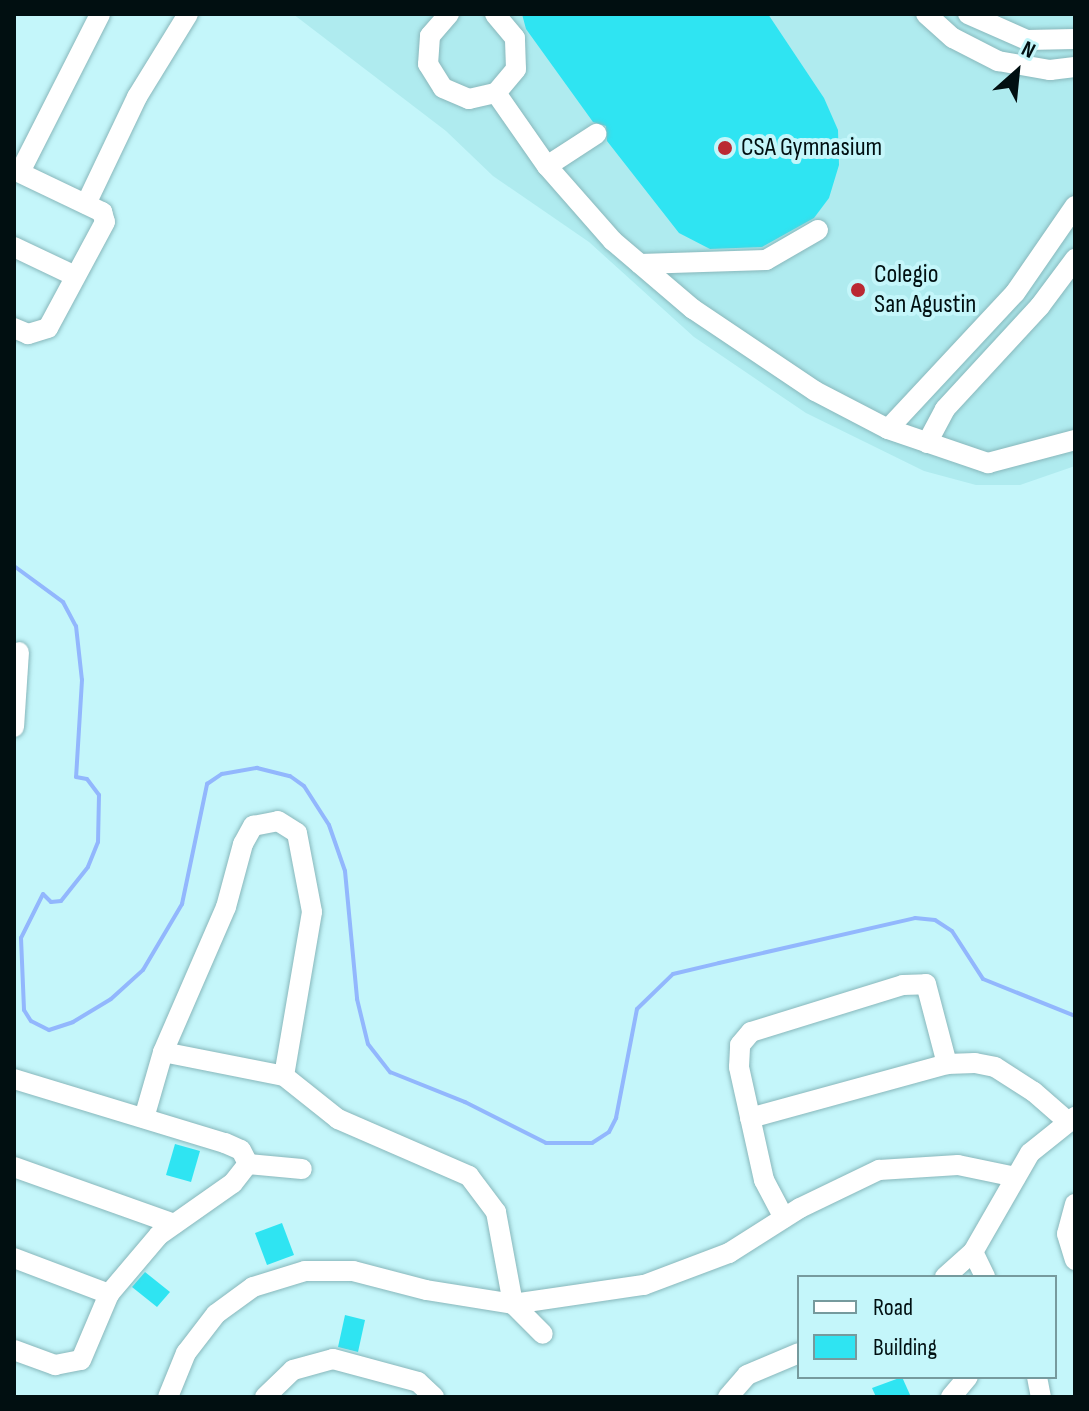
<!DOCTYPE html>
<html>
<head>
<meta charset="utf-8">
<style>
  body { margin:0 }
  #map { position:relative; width:1089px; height:1411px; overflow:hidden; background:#c4f6fa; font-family:"Sofia Sans Condensed",sans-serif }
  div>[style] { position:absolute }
  .built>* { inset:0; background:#afebef }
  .stream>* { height:4px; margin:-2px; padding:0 2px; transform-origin:2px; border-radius:2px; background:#92b7fd }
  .building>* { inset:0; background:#2fe4f2 }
  .roads { filter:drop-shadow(0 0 2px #88b7bb) drop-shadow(0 0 2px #88b7bb) }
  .minor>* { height:20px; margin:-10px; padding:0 10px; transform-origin:10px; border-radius:10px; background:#fff }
  .dots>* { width:22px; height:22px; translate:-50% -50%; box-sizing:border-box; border:4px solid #c4f6fa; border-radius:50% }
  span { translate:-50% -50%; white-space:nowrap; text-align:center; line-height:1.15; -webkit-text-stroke:8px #c4f6fa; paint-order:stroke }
  .poi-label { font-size:26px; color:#010f11 }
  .left { translate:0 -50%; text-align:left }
  .frame { position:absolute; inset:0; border:16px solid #010f11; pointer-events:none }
  .legend { position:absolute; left:797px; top:1275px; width:260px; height:104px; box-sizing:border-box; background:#c4f6fa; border:2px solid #769a9d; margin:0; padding:10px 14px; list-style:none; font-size:24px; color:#010f11 }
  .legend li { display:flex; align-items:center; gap:16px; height:40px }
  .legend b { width:40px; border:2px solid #769a9d }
  .north { position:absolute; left:977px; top:32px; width:80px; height:80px; -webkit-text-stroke:6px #c4f6fa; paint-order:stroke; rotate:27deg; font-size:22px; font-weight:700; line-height:32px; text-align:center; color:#010f11 }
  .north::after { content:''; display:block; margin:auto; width:28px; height:36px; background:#010f11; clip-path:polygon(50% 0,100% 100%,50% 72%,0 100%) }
</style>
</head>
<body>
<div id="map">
  <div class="built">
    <div style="clip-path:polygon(293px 14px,1075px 14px,1075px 466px,1020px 485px,976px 485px,924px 471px,806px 413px,694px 337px,589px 242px,493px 176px,446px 131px)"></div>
  </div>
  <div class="stream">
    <div style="left:14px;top:566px;width:61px;rotate:36.3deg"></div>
    <div style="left:63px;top:602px;width:27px;rotate:62deg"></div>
    <div style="left:76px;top:626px;width:54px;rotate:83.7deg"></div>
    <div style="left:82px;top:680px;width:97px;rotate:93.5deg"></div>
    <div style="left:76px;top:777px;width:11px;rotate:10deg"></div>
    <div style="left:87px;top:779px;width:20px;rotate:53deg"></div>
    <div style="left:99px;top:795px;width:47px;rotate:91.2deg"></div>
    <div style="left:98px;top:842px;width:27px;rotate:112deg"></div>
    <div style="left:88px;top:867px;width:43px;rotate:128.5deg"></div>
    <div style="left:61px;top:901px;width:10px;rotate:174deg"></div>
    <div style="left:51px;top:902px;width:11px;rotate:-135deg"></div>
    <div style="left:43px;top:894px;width:49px;rotate:116.6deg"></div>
    <div style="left:21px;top:938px;width:72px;rotate:87.6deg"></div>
    <div style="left:24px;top:1010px;width:13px;rotate:58deg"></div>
    <div style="left:31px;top:1021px;width:20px;rotate:27deg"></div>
    <div style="left:49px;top:1030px;width:25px;rotate:-18deg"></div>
    <div style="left:73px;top:1022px;width:44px;rotate:-31.2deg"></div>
    <div style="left:111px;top:999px;width:43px;rotate:-42.2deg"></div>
    <div style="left:143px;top:970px;width:77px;rotate:-59.4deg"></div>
    <div style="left:182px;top:904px;width:123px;rotate:-78.2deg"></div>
    <div style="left:207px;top:784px;width:18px;rotate:-34deg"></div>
    <div style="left:222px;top:774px;width:36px;rotate:-10deg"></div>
    <div style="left:257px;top:768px;width:34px;rotate:14deg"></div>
    <div style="left:290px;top:776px;width:17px;rotate:36deg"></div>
    <div style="left:304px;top:786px;width:46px;rotate:57.3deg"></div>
    <div style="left:329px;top:825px;width:49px;rotate:70.8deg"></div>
    <div style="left:345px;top:871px;width:129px;rotate:84.6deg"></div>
    <div style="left:357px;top:999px;width:46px;rotate:76.3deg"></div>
    <div style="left:368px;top:1044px;width:36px;rotate:52deg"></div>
    <div style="left:390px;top:1072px;width:81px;rotate:21.8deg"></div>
    <div style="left:465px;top:1102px;width:91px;rotate:26.8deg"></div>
    <div style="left:546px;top:1143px;width:46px"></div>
    <div style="left:592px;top:1143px;width:20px;rotate:-33deg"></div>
    <div style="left:609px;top:1132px;width:16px;rotate:-63deg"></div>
    <div style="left:616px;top:1118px;width:111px;rotate:-79.1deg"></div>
    <div style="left:637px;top:1009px;width:50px;rotate:-44.2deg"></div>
    <div style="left:673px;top:974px;width:47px;rotate:-13.4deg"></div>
    <div style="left:719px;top:963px;width:201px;rotate:-12.9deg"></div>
    <div style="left:915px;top:918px;width:20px;rotate:6deg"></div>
    <div style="left:935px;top:920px;width:20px;rotate:33deg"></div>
    <div style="left:952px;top:931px;width:57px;rotate:57.1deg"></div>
    <div style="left:983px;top:979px;width:99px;rotate:21.9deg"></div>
  </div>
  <div class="building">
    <div style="clip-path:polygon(522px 14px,768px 14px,824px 98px,838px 130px,839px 165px,829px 198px,814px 218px,762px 247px,710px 249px,679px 233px,607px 141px,606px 126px,593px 122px,526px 29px)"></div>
    <div style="clip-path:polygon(175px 1144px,200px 1151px,191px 1182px,166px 1175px)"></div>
    <div style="clip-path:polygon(282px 1223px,294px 1255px,267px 1265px,255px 1233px)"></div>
    <div style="clip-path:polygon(145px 1272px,170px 1292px,157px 1307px,132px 1287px)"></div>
    <div style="clip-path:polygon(345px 1315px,365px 1320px,358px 1352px,338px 1347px)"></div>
    <div style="clip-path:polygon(902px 1377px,911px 1397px,876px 1397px,872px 1388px)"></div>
  </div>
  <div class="roads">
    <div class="minor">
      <div style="left:449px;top:14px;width:29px;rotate:131deg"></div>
      <div style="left:430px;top:36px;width:28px;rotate:94deg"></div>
      <div style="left:428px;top:64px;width:28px;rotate:58deg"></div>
      <div style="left:443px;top:88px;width:28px;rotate:23deg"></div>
      <div style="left:469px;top:99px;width:28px;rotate:-13deg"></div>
      <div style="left:496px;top:93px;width:31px;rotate:-50deg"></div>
      <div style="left:516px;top:69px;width:31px;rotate:-92deg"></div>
      <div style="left:515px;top:38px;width:31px;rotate:-130deg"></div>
      <div style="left:926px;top:14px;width:36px;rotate:42deg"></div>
      <div style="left:953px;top:38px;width:51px;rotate:27.1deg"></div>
      <div style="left:998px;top:61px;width:53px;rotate:9.8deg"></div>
      <div style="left:1050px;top:70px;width:25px;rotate:-7deg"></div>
      <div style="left:968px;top:14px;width:64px;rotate:23.8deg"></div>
      <div style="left:1027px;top:40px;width:48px;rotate:-1.2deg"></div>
      <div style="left:496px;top:93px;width:89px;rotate:55.1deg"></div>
      <div style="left:547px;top:166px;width:100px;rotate:48.7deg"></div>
      <div style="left:613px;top:241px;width:105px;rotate:40.4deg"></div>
      <div style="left:693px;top:309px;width:147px;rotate:33.9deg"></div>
      <div style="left:815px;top:391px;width:82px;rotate:27.5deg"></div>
      <div style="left:888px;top:429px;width:106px;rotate:18.8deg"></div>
      <div style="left:988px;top:463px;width:90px;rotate:-14.8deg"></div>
      <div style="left:547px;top:166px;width:59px;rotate:-33.1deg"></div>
      <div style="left:14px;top:170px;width:98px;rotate:25.5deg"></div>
      <div style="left:102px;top:212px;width:10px;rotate:73deg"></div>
      <div style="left:105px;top:222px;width:120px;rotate:118.3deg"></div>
      <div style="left:48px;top:328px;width:21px;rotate:163deg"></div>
      <div style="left:28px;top:334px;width:15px;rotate:-157deg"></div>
      <div style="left:20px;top:172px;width:177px;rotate:-63.1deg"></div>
      <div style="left:86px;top:204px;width:119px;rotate:-64.5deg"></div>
      <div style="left:137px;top:97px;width:97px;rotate:-58.4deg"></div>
      <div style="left:14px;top:247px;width:65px;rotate:25.4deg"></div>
      <div style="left:640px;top:264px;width:126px;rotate:-1.8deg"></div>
      <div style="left:766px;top:260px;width:60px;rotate:-30deg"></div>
      <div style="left:888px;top:429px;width:186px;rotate:-47deg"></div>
      <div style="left:1015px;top:293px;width:106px;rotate:-55.4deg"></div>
      <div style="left:927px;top:443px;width:38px;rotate:-62deg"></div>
      <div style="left:945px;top:409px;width:140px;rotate:-47.3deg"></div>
      <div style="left:1040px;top:306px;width:59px;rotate:-53.3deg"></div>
      <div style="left:14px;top:727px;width:75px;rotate:-86.2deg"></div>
      <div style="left:163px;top:1052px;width:123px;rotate:11.2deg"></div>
      <div style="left:14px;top:1079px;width:220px;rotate:16.9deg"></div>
      <div style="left:225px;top:1143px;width:17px;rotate:24deg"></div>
      <div style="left:241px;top:1150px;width:16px;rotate:63deg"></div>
      <div style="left:144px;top:1118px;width:69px;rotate:-73.9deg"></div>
      <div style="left:163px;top:1052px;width:158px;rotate:-66.5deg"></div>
      <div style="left:226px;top:907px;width:65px;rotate:-74.9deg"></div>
      <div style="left:243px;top:844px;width:21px;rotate:-61deg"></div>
      <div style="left:253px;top:826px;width:25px;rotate:-11deg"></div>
      <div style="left:278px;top:821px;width:22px;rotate:32deg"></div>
      <div style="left:297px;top:833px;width:80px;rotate:79.2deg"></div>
      <div style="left:312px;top:912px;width:166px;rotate:99.7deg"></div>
      <div style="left:284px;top:1076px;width:69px;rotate:38.5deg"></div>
      <div style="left:338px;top:1119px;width:143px;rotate:23.5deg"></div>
      <div style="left:469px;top:1176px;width:45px;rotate:53.1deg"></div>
      <div style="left:496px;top:1212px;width:94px;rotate:79.5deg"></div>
      <div style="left:513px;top:1304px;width:132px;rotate:-8.3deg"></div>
      <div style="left:644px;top:1285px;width:91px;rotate:-20.6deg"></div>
      <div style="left:729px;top:1253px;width:84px;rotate:-32.4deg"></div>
      <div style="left:800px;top:1208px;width:88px;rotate:-25.7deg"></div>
      <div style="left:879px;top:1170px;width:79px;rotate:-3.6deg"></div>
      <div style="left:958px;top:1165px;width:59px;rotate:11.7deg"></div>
      <div style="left:750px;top:1118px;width:204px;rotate:-15.3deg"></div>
      <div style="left:947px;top:1064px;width:28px;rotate:-2deg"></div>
      <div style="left:975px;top:1063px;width:20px;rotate:11deg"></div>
      <div style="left:995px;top:1067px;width:46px;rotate:32.7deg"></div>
      <div style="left:1034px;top:1092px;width:43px;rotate:41.2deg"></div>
      <div style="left:14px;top:1167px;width:170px;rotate:19.6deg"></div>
      <div style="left:1075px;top:1204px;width:31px;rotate:105deg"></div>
      <div style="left:1067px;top:1234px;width:27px;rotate:73deg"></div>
      <div style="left:784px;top:1218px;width:43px;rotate:-117.8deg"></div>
      <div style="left:764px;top:1180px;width:116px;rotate:-102.5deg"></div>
      <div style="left:739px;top:1067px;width:22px;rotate:-87deg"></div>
      <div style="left:740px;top:1045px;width:17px;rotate:-50deg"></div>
      <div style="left:751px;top:1032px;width:159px;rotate:-17.2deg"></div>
      <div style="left:903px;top:985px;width:23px;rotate:-2deg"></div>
      <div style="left:926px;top:984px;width:83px;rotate:75.3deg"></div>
      <div style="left:973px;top:1252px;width:28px;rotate:64deg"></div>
      <div style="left:14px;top:1258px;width:102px;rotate:20.8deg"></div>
      <div style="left:945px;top:1277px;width:38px;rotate:-42deg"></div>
      <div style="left:973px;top:1252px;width:114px;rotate:-60.1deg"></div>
      <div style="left:1030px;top:1153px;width:58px;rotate:-38.7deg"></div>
      <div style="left:14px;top:1350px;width:44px;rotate:20.1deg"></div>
      <div style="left:55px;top:1365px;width:26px;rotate:-11deg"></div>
      <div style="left:81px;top:1360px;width:72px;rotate:-67deg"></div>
      <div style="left:109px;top:1294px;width:77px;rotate:-49.7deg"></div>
      <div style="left:159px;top:1235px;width:90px;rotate:-35.1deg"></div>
      <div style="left:233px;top:1183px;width:24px;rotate:-52deg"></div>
      <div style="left:248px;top:1164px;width:54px;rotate:5.3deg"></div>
      <div style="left:1037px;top:1377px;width:20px;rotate:79deg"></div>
      <div style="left:168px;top:1397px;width:48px;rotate:-67.8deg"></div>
      <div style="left:186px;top:1353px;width:49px;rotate:-52.4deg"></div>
      <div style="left:216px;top:1314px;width:46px;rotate:-36.1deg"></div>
      <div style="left:253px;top:1287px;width:54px;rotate:-17.1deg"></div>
      <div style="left:305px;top:1271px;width:48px"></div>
      <div style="left:353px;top:1271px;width:75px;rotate:14.6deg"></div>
      <div style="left:426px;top:1290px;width:88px;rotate:9.1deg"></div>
      <div style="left:513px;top:1304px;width:42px;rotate:45deg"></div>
      <div style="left:265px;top:1397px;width:39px;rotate:-44deg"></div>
      <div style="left:293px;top:1370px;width:41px;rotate:-15.4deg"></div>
      <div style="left:333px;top:1359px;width:88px;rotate:15.1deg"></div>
      <div style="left:418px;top:1382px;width:22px;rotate:43deg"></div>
      <div style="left:728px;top:1397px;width:29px;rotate:-49deg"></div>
      <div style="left:747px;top:1375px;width:56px;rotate:-22.9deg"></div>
      <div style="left:951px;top:1397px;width:26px;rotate:-50deg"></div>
    </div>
  </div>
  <div class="dots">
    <div style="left:725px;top:148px;background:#ba2933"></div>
    <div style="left:858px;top:290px;background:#ba2933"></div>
  </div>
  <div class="poi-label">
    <span class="left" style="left:741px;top:148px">CSA Gymnasium</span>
    <span class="left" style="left:874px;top:290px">Colegio<br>San Agustin</span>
  </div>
  <div class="frame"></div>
  <ul class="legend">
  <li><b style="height:10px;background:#fff"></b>Road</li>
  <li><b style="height:22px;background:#2fe4f2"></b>Building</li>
  </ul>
  <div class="north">N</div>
</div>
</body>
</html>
